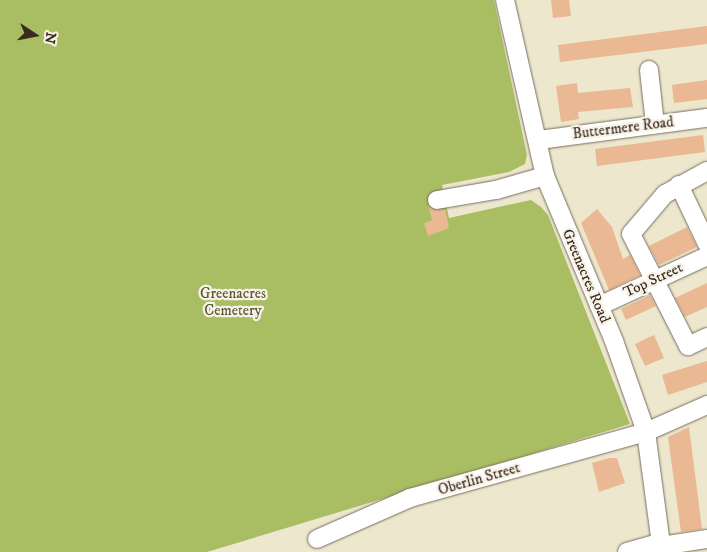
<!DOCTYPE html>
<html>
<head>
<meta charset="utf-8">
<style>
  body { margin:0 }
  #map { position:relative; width:707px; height:552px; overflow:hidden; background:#ede7ce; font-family:"IM FELL DW Pica",serif }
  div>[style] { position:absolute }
  .green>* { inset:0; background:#a9be63 }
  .building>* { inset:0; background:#eab892 }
  .roads { filter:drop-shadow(0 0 1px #796c5c) drop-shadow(0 0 1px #796c5c) }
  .minor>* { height:18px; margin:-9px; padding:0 9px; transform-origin:9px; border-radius:9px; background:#fff }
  span { translate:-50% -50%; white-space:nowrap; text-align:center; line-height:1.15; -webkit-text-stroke:4.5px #f7f3e8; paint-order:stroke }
  .street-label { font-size:15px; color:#3b2a1e }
  .park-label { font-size:15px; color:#5c5633 }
  .north { position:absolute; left:10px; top:10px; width:50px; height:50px; -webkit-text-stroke:4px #f7f3e8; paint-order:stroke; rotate:101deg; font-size:14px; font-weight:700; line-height:20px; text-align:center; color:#3b2a1e }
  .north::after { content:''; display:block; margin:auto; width:18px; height:22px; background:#3b2a1e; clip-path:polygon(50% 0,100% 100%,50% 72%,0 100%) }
</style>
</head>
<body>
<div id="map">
  <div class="green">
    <div style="clip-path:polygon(0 0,494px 0,527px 155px,525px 164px,509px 172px,442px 185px,449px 218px,531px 200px,541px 207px,548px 215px,630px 424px,207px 552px,0 552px)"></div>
  </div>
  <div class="building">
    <div style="clip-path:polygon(551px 0,569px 0,571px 16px,553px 18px)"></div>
    <div style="clip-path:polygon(707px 26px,707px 44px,560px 62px,558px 45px)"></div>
    <div style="clip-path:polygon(707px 80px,707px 99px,674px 103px,672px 85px)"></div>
    <div style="clip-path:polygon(577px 83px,578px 93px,630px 88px,633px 107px,578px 112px,579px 119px,561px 122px,556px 86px)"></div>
    <div style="clip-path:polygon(703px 135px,705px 152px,597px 166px,595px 149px)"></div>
    <div style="clip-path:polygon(428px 205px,434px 210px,445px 209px,449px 228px,428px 236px,424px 223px,432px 220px)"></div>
    <div style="clip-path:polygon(597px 209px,612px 227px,623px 259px,630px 255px,640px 275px,609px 290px,581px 223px)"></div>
    <div style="clip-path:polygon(687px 227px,697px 247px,659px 265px,649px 246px)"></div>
    <div style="clip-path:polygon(707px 283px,707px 307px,685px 317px,675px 298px)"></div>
    <div style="clip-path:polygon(650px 295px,656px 306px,626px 320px,621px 309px)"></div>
    <div style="clip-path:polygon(654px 335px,664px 358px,645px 366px,635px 344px)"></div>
    <div style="clip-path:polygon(707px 361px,707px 382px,668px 395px,662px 375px)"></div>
    <div style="clip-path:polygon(689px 427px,702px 529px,681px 532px,668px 437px)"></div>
    <div style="clip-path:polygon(609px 458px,617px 458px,625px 483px,599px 492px,592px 463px)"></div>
  </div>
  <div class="roads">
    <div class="minor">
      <div style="left:505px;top:0;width:180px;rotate:77.2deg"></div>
      <div style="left:545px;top:176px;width:179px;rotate:67.3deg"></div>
      <div style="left:614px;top:341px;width:96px;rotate:70.6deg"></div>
      <div style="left:646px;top:432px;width:121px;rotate:82.4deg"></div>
      <div style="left:649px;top:70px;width:54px;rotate:83.7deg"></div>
      <div style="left:539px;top:140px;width:169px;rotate:-7.5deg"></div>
      <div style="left:707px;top:171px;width:48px;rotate:151.3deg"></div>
      <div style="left:665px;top:194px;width:52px;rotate:130.4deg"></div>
      <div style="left:631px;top:234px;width:126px;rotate:63deg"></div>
      <div style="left:688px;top:346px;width:21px;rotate:-25deg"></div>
      <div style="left:679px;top:185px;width:65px;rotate:64.6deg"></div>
      <div style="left:437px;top:200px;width:60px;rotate:-9.6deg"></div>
      <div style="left:496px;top:190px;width:51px;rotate:-15.9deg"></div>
      <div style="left:599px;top:306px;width:119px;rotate:-24.8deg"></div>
      <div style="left:317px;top:539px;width:102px;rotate:-23.8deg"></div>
      <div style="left:410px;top:498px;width:245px;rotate:-15.6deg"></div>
      <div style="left:646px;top:432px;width:67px;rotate:-23.9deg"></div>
      <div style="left:661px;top:546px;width:47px;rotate:-8.7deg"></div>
      <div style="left:627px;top:552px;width:35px;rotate:-16deg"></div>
    </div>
  </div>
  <div class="street-label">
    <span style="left:623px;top:128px;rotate:-7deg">Buttermere Road</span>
    <span style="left:586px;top:276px;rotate:67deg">Greenacres Road</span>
    <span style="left:653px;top:280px;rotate:-25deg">Top Street</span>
    <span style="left:479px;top:479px;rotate:-16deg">Oberlin Street</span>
  </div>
  <div class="park-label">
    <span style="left:233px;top:302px">Greenacres<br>Cemetery</span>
  </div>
  <div class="north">N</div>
</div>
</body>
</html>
